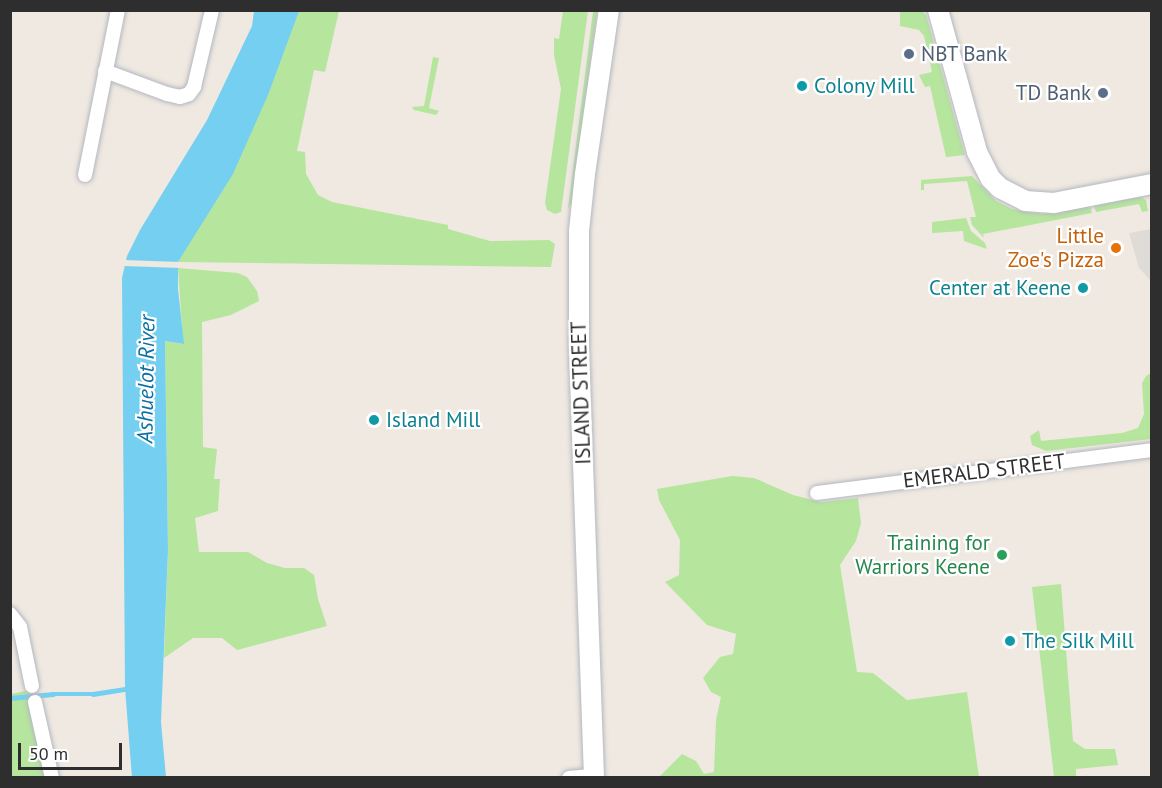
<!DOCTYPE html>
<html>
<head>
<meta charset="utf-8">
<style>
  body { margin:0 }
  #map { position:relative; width:1162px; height:788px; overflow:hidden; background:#efe9e1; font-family:"PT Sans",sans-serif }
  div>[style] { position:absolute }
  .green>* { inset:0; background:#b6e59e }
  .plaza>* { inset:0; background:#dfdcd8 }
  .water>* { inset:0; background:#75cff0 }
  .pier>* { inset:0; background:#efe9e1 }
  .stream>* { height:4.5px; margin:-2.25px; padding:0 2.25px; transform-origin:2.25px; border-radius:2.25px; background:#75cff0 }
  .roads { filter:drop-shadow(0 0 2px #b4b7c1) drop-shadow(0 0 2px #b4b7c1) }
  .street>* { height:14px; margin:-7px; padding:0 7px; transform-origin:7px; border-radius:7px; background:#fff }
  .secondary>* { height:20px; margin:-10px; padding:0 10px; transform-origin:10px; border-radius:10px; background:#fff }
  .dots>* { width:16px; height:16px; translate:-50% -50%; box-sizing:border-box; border:3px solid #fff; border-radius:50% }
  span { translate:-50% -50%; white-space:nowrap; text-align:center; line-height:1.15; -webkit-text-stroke:4.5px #fff; paint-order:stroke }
  .service-label { font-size:21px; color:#4e5e75 }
  .left { translate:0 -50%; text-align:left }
  .right { translate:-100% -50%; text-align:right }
  .culture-label { font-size:21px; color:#0d838f }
  .food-label { font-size:21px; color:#c56008 }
  .street-label { font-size:21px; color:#2e2e2e }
  .leisure-label { font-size:21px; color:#27864d }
  .water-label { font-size:22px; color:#0d6fa3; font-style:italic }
  .frame { position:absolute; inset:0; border:12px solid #2e2e2e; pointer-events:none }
  .scale { position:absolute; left:18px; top:743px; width:104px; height:27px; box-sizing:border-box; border:3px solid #2e2e2e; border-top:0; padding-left:8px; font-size:18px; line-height:21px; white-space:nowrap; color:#2e2e2e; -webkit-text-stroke:4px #fff; paint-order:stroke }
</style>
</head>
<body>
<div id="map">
  <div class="green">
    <div style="clip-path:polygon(299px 10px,339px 11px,325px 72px,314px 70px,297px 151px,305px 152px,306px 174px,318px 195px,332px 202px,448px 225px,448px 229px,490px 241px,549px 240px,555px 244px,551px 267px,178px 262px)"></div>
    <div style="clip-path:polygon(563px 11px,588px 11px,561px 212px,555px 214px,547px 210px,545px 203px,561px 89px,554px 55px,554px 38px,559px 39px)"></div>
    <div style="clip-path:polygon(593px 11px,597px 11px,572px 202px,568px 209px)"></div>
    <div style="clip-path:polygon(900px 11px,922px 11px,926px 15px,965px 155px,946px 157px,930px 86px,925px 87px,919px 75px,932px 72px,924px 36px,919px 30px,900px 26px)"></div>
    <div style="clip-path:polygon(433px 57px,439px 58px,429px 108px,439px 111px,436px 115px,414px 110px,412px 107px,424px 106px)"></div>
    <div style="clip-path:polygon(972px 176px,996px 201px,1012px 209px,1042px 214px,1090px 206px,1092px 213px,983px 234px,984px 238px,972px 225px,970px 217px,976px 217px,967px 181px,924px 184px,924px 190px,921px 190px,921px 180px)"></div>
    <div style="clip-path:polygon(1141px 197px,1146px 200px,1148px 211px,1142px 212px,1139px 204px,1096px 212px,1094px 205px)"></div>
    <div style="clip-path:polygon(966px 218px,971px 231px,985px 243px,987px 249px,964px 241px,963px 231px,932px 233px,932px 222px)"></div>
    <div style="clip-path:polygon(178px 268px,238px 273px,247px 277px,257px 291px,259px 301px,231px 315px,202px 322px,203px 447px,217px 449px,214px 479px,220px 479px,218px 511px,195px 518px,199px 552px,248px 552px,267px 563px,285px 568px,304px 568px,314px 575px,318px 599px,327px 626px,237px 650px,222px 638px,193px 638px,164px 658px,168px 550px,165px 341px,183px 344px)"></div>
    <div style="clip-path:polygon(1151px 373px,1151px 439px,1046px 451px,1032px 445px,1030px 436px,1039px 430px,1041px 441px,1122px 433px,1138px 428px,1144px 414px,1142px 383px,1146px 376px)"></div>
    <div style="clip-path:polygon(732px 476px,754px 478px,793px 495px,821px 502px,858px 498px,861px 523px,856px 541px,840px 565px,857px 672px,873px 673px,907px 700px,967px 692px,979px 777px,659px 777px,682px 754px,696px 761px,704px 774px,714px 772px,716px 720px,721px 697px,711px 692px,703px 678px,720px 657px,733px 654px,736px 634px,707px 625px,665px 582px,679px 575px,680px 540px,659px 500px,657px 489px)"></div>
    <div style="clip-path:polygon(1061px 584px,1073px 741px,1085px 749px,1115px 749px,1118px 765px,1076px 769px,1076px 777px,1054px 777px,1032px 587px)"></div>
    <div style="clip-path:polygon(30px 690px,48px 777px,11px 778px,11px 694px)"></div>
  </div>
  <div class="plaza">
    <div style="clip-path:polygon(1151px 229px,1152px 229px,1151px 281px,1139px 268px,1129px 233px)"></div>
  </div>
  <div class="water">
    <div style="clip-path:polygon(254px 11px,299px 11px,268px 95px,233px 174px,178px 262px,178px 289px,184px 344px,165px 341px,168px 550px,161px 722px,166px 777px,132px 778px,125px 688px,122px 278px,127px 256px,140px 230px,207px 120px,252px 26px)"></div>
  </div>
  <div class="pier">
    <div style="clip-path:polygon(123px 260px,181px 262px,181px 268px,123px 266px)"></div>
  </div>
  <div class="stream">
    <div style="left:10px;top:698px;width:43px;rotate:-5.3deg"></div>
    <div style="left:53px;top:694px;width:40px"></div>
    <div style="left:93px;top:694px;width:37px;rotate:-9deg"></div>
  </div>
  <div class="roads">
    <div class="street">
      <div style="left:105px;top:71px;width:66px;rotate:20.4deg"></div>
      <div style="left:167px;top:94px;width:13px;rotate:13deg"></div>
      <div style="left:180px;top:97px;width:9px;rotate:-18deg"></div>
      <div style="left:189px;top:94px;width:9px;rotate:-54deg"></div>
      <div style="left:194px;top:87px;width:79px;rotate:-76.8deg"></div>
      <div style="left:85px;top:175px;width:168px;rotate:-78.7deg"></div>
      <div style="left:817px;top:493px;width:338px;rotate:-7.3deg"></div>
      <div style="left:10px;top:614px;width:16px;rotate:52deg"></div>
      <div style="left:20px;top:627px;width:60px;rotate:78.5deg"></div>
      <div style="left:35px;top:702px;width:78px;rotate:77.4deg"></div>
      <div style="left:569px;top:778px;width:25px;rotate:-5deg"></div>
    </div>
    <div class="secondary">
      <div style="left:938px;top:10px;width:147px;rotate:74.6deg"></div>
      <div style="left:977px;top:152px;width:30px;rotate:63deg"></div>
      <div style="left:991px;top:179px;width:13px;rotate:45deg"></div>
      <div style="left:1000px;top:188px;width:28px;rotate:27deg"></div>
      <div style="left:1025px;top:201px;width:29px;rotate:4deg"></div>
      <div style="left:1054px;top:203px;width:100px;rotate:-11deg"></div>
      <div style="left:594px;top:778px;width:433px;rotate:-92deg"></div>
      <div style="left:579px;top:345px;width:114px;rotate:-90deg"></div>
      <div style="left:579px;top:231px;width:57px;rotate:-84deg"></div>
      <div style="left:585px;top:174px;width:166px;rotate:-81.7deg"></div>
    </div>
  </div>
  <div class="dots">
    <div style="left:909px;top:54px;background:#5c6f8a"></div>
    <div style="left:802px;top:86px;background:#0f9aa8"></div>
    <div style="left:1103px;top:93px;background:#5c6f8a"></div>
    <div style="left:1116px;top:248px;background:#e8710a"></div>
    <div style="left:1083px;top:288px;background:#0f9aa8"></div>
    <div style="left:374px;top:420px;background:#0f9aa8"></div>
    <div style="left:1002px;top:555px;background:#2e9e5b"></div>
    <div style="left:1010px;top:641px;background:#0f9aa8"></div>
  </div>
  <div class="service-label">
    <span class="left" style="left:921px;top:54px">NBT Bank</span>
    <span class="right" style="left:1091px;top:93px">TD Bank</span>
  </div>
  <div class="culture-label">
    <span class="left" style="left:814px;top:86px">Colony Mill</span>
    <span class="right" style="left:1071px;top:288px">Center at Keene</span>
    <span class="left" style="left:386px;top:420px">Island Mill</span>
    <span class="left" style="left:1022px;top:641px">The Silk Mill</span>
  </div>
  <div class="food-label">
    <span class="right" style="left:1104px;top:248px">Little<br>Zoe's Pizza</span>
  </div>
  <div class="street-label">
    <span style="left:581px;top:393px;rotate:-92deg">ISLAND STREET</span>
    <span style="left:984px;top:471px;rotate:-7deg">EMERALD STREET</span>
  </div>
  <div class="leisure-label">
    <span class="right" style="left:990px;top:555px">Training for<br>Warriors Keene</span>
  </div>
  <div class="water-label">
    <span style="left:146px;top:379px;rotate:-89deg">Ashuelot River</span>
  </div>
  <div class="frame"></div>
  <div class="scale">50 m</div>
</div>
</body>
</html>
